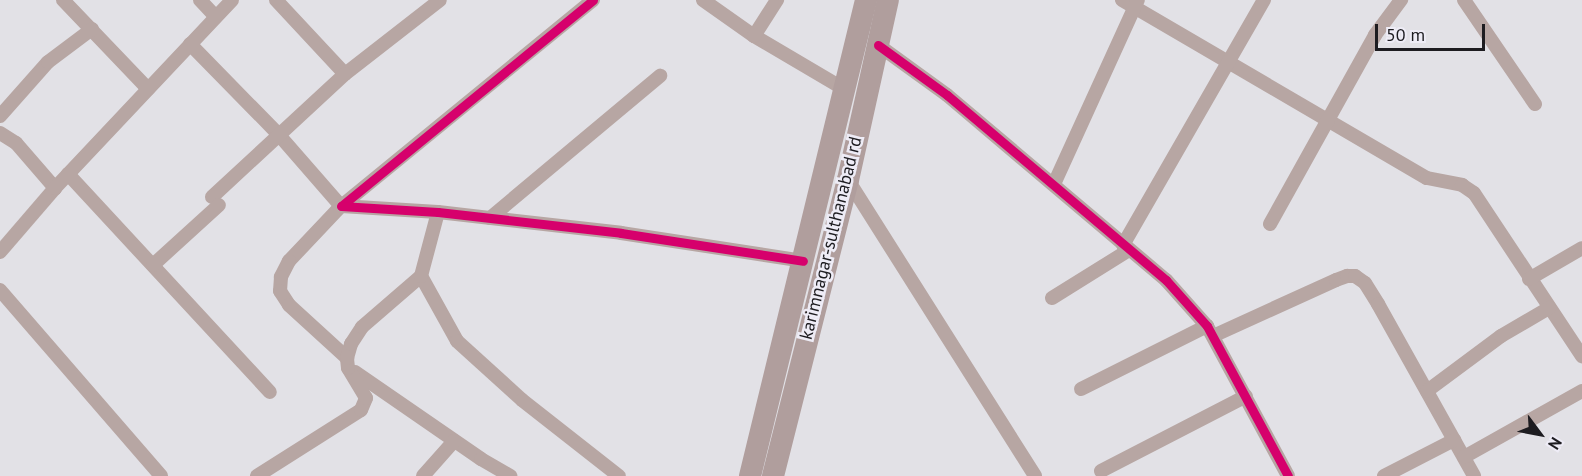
<!DOCTYPE html>
<html>
<head>
<meta charset="utf-8">
<style>
  body { margin:0 }
  #map { position:relative; width:1582px; height:476px; overflow:hidden; background:#e2e1e6; font-family:"PT Sans",sans-serif }
  div>[style] { position:absolute }
  .minor>* { height:14px; margin:-7px; padding:0 7px; transform-origin:7px; border-radius:7px; background:#b7a6a3 }
  .trunk>* { height:22px; margin:-11px; padding:0 11px; transform-origin:11px; border-radius:11px; background:#b09e9d }
  .cycleway>* { height:9px; margin:-4.5px; padding:0 4.5px; transform-origin:4.5px; border-radius:4.5px; background:#d6006c }
  span { translate:-50% -50%; white-space:nowrap; text-align:center; line-height:1.15; -webkit-text-stroke:5px #eeecf6; paint-order:stroke }
  .street-label { font-size:18px; color:#1d1c20 }
  .north { position:absolute; left:1510px; top:404px; width:60px; height:60px; -webkit-text-stroke:4px #eeecf6; paint-order:stroke; rotate:122deg; font-size:16px; font-weight:700; line-height:24px; text-align:center; color:#1d1c20 }
  .north::after { content:''; display:block; margin:auto; width:21px; height:27px; background:#1d1c20; clip-path:polygon(50% 0,100% 100%,50% 72%,0 100%) }
  .scale { position:absolute; left:1375px; top:24px; width:110px; height:27px; box-sizing:border-box; border:3px solid #1d1c20; border-top:0; padding-left:8px; font-size:18px; line-height:21px; white-space:nowrap; color:#1d1c20; -webkit-text-stroke:4px #eeecf6; paint-order:stroke }
</style>
</head>
<body>
<div id="map">
  <div class="minor">
    <div style="left:63px;top:0;width:123px;rotate:46.3deg"></div>
    <div style="left:200px;top:0;width:22px;rotate:47deg"></div>
    <div style="left:276px;top:0;width:101px;rotate:47deg"></div>
    <div style="left:345px;top:74px;width:120px;rotate:-37.9deg"></div>
    <div style="left:593px;top:0;width:325px;rotate:140.7deg"></div>
    <div style="left:341px;top:206px;width:97px;rotate:3.5deg"></div>
    <div style="left:438px;top:212px;width:184px;rotate:6.5deg"></div>
    <div style="left:621px;top:233px;width:184px;rotate:8.7deg"></div>
    <div style="left:703px;top:0;width:62px;rotate:35.2deg"></div>
    <div style="left:754px;top:36px;width:104px;rotate:30.5deg"></div>
    <div style="left:1122px;top:0;width:353px;rotate:30.3deg"></div>
    <div style="left:1427px;top:178px;width:36px;rotate:11deg"></div>
    <div style="left:1462px;top:185px;width:14px;rotate:34deg"></div>
    <div style="left:1474px;top:193px;width:196px;rotate:56.5deg"></div>
    <div style="left:1464px;top:0;width:126px;rotate:55.7deg"></div>
    <div style="left:754px;top:36px;width:43px;rotate:-57.4deg"></div>
    <div style="left:190px;top:44px;width:127px;rotate:45.6deg"></div>
    <div style="left:279px;top:135px;width:94px;rotate:48.9deg"></div>
    <div style="left:341px;top:206px;width:76px;rotate:133.4deg"></div>
    <div style="left:289px;top:261px;width:18px;rotate:117deg"></div>
    <div style="left:281px;top:277px;width:14px;rotate:94deg"></div>
    <div style="left:280px;top:291px;width:17px;rotate:57deg"></div>
    <div style="left:289px;top:305px;width:79px;rotate:42.4deg"></div>
    <div style="left:878px;top:45px;width:85px;rotate:35.9deg"></div>
    <div style="left:947px;top:95px;width:287px;rotate:40.2deg"></div>
    <div style="left:1166px;top:280px;width:62px;rotate:48.3deg"></div>
    <div style="left:1207px;top:326px;width:170px;rotate:61.6deg"></div>
    <div style="left:0;top:116px;width:72px;rotate:-48.4deg"></div>
    <div style="left:48px;top:62px;width:55px;rotate:-36.9deg"></div>
    <div style="left:0;top:133px;width:19px;rotate:32deg"></div>
    <div style="left:16px;top:143px;width:60px;rotate:49.1deg"></div>
    <div style="left:68px;top:174px;width:297px;rotate:47.2deg"></div>
    <div style="left:848px;top:180px;width:350px;rotate:57.7deg"></div>
    <div style="left:1054px;top:184px;width:202px;rotate:-65.5deg"></div>
    <div style="left:212px;top:197px;width:181px;rotate:-42.8deg"></div>
    <div style="left:490px;top:218px;width:222px;rotate:-39.9deg"></div>
    <div style="left:1270px;top:224px;width:216px;rotate:-60.9deg"></div>
    <div style="left:1375px;top:35px;width:44px;rotate:-53.4deg"></div>
    <div style="left:1123px;top:245px;width:283px;rotate:-60.1deg"></div>
    <div style="left:0;top:252px;width:84px;rotate:-49.3deg"></div>
    <div style="left:55px;top:188px;width:258px;rotate:-46.7deg"></div>
    <div style="left:153px;top:265px;width:89px;rotate:-42.3deg"></div>
    <div style="left:421px;top:276px;width:74px;rotate:61deg"></div>
    <div style="left:457px;top:341px;width:88px;rotate:42.2deg"></div>
    <div style="left:522px;top:400px;width:123px;rotate:38.1deg"></div>
    <div style="left:1529px;top:279px;width:61px;rotate:-30.3deg"></div>
    <div style="left:0;top:290px;width:246px;rotate:49.1deg"></div>
    <div style="left:1052px;top:298px;width:91px;rotate:-31.9deg"></div>
    <div style="left:1213px;top:336px;width:135px;rotate:-24.5deg"></div>
    <div style="left:1336px;top:280px;width:12px;rotate:-20deg"></div>
    <div style="left:1347px;top:276px;width:8px"></div>
    <div style="left:1355px;top:276px;width:12px;rotate:35deg"></div>
    <div style="left:1365px;top:283px;width:25px;rotate:58deg"></div>
    <div style="left:1378px;top:304px;width:197px;rotate:60.8deg"></div>
    <div style="left:355px;top:372px;width:153px;rotate:34.6deg"></div>
    <div style="left:481px;top:459px;width:34px;rotate:30deg"></div>
    <div style="left:1081px;top:389px;width:141px;rotate:-26.6deg"></div>
    <div style="left:1427px;top:391px;width:92px;rotate:-36.6deg"></div>
    <div style="left:1501px;top:336px;width:56px;rotate:-30.3deg"></div>
    <div style="left:1464px;top:457px;width:135px;rotate:-29.2deg"></div>
    <div style="left:1101px;top:471px;width:163px;rotate:-27.3deg"></div>
    <div style="left:257px;top:476px;width:123px;rotate:-32.4deg"></div>
    <div style="left:361px;top:410px;width:13px;rotate:-67deg"></div>
    <div style="left:366px;top:398px;width:35px;rotate:-121deg"></div>
    <div style="left:348px;top:368px;width:10px;rotate:-96deg"></div>
    <div style="left:347px;top:358px;width:15px;rotate:-74deg"></div>
    <div style="left:351px;top:344px;width:20px;rotate:-57deg"></div>
    <div style="left:362px;top:327px;width:78px;rotate:-40.8deg"></div>
    <div style="left:421px;top:276px;width:66px;rotate:-75.1deg"></div>
    <div style="left:423px;top:476px;width:47px;rotate:-48.5deg"></div>
    <div style="left:1384px;top:476px;width:79px;rotate:-27.2deg"></div>
  </div>
  <div class="trunk">
    <div style="left:750px;top:476px;width:490px;rotate:-76.3deg"></div>
    <div style="left:773px;top:476px;width:305px;rotate:-75.8deg"></div>
    <div style="left:848px;top:180px;width:184px;rotate:-77.5deg"></div>
  </div>
  <div class="cycleway">
    <div style="left:593px;top:0;width:325px;rotate:140.7deg"></div>
    <div style="left:341px;top:206px;width:97px;rotate:3.5deg"></div>
    <div style="left:438px;top:212px;width:184px;rotate:6.5deg"></div>
    <div style="left:621px;top:233px;width:184px;rotate:8.7deg"></div>
    <div style="left:878px;top:45px;width:85px;rotate:35.9deg"></div>
    <div style="left:947px;top:95px;width:287px;rotate:40.2deg"></div>
    <div style="left:1166px;top:280px;width:62px;rotate:48.3deg"></div>
    <div style="left:1207px;top:326px;width:170px;rotate:61.6deg"></div>
  </div>
  <div class="street-label">
    <span style="left:831px;top:238px;rotate:-76deg">karimnagar-sulthanabad rd</span>
  </div>
  <div class="north">N</div>
  <div class="scale">50 m</div>
</div>
</body>
</html>
